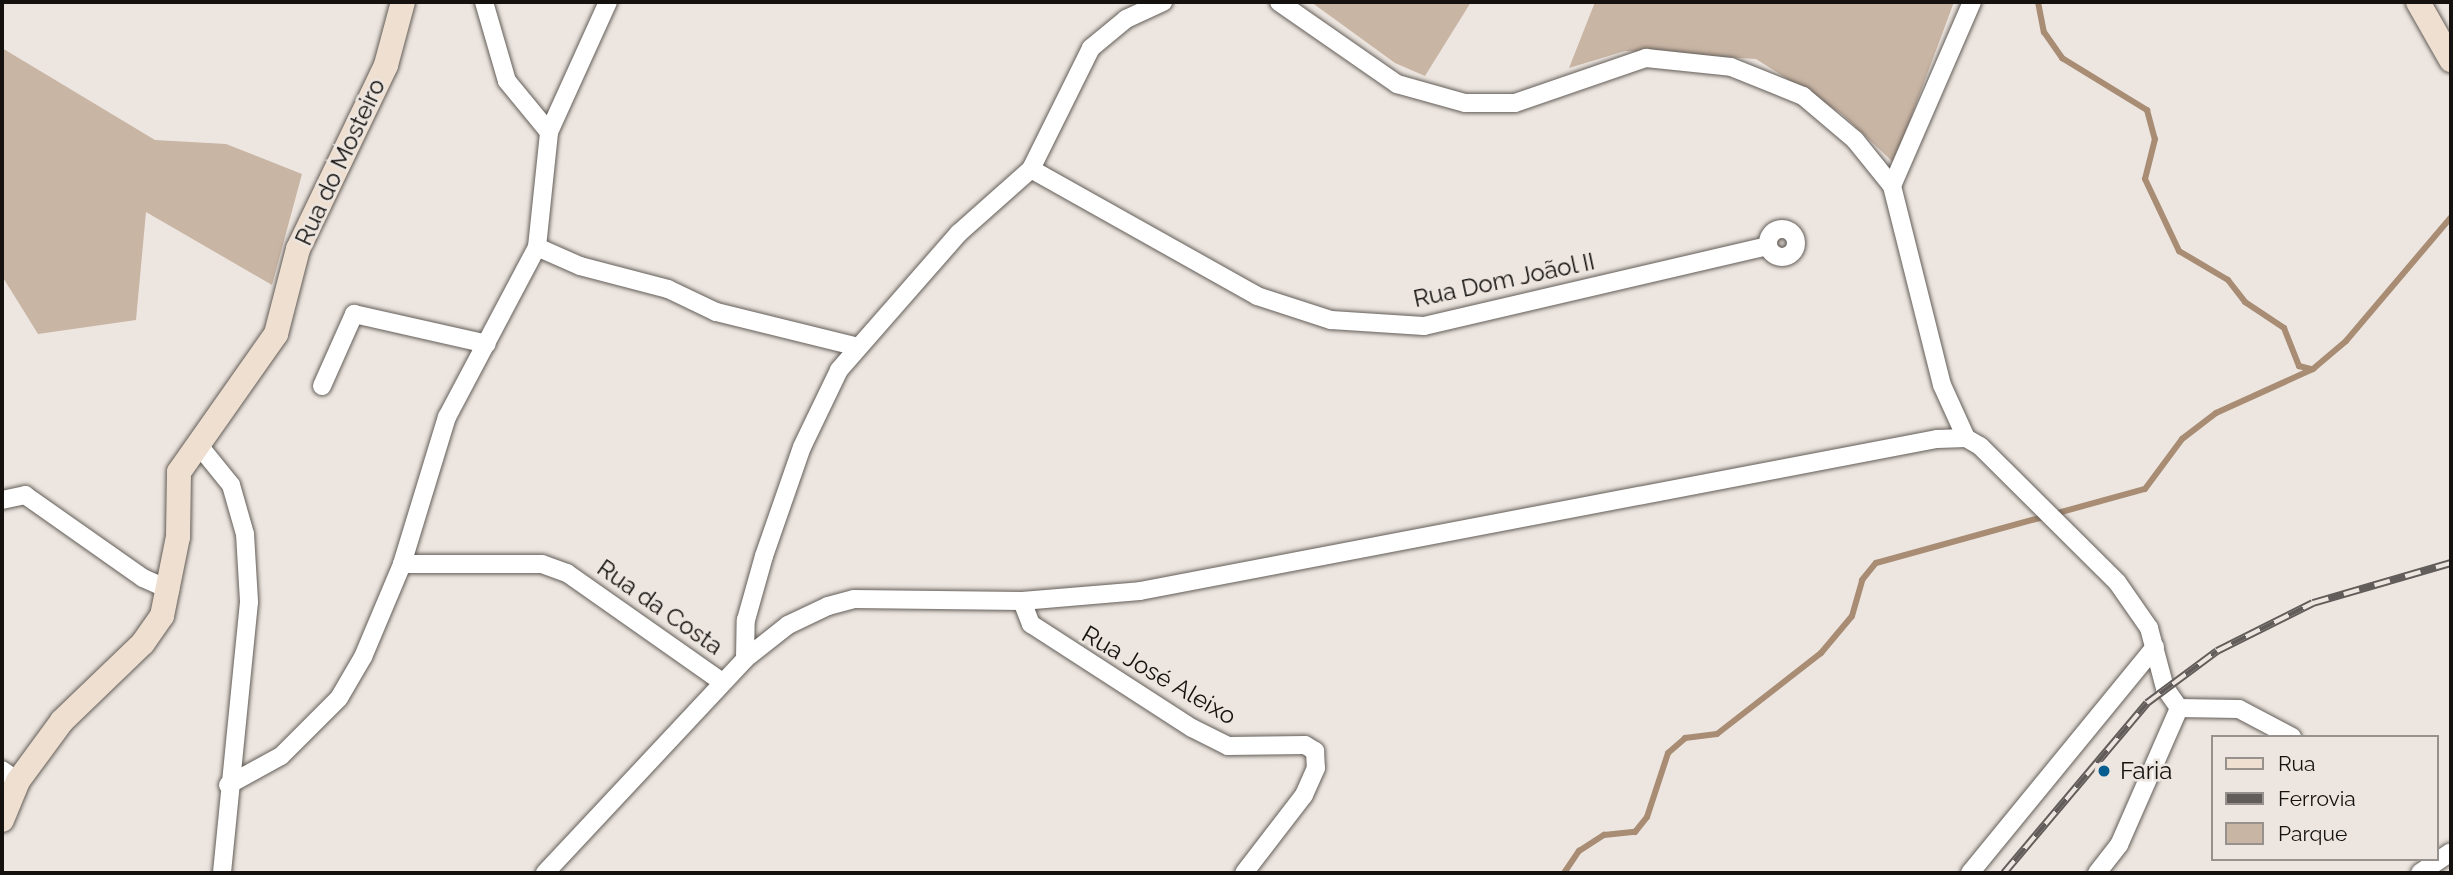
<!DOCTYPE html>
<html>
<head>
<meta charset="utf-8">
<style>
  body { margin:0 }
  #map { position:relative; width:2453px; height:875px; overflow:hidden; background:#ede6e0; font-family:Raleway,sans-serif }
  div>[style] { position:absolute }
  .green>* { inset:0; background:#c9b5a4 }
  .stream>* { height:6px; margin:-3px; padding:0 3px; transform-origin:3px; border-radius:3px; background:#a88c73 }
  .roads { filter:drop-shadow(0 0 2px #635d58) drop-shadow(0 0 2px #635d58) }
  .street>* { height:18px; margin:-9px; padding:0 9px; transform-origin:9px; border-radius:9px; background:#fff }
  .street>.ring { margin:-9px; padding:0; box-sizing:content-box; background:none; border:18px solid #fff; border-radius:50% }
  .secondary>* { height:24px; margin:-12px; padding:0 12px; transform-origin:12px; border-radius:12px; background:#eedfd0 }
  .rail>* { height:8px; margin-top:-4px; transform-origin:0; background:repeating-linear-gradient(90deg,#ede6e0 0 16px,#625d5a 0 32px); box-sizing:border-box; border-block:2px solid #625d5a }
  .dots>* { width:19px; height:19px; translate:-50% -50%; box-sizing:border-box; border:4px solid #ede6e0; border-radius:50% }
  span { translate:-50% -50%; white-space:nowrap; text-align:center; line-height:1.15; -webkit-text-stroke:5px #ede6e0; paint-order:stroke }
  .street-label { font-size:24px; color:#14110f }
  .poi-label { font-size:24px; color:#14110f }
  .left { translate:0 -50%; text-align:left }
  .frame { position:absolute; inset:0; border:4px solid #14110f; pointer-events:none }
  .legend { position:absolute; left:2211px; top:735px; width:228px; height:126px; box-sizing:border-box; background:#ede6e0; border:2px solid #96918c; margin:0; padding:9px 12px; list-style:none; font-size:21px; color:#14110f }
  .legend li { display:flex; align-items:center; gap:14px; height:35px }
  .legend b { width:35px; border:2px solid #96918c }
</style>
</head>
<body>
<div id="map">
  <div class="green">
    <div style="clip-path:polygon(1311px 2px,1471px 2px,1425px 76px,1395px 63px)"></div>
    <div style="clip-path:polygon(1595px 2px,1954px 2px,1894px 163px,1842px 114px,1756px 59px,1625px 51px,1569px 68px)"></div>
    <div style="clip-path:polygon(2px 48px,155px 140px,226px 144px,302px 174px,272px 285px,146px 212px,136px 320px,38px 334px,2px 276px)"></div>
  </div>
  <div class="stream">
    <div style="left:2038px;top:2px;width:31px;rotate:79deg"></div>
    <div style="left:2044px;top:32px;width:32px;rotate:55deg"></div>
    <div style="left:2062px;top:58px;width:100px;rotate:31.5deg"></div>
    <div style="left:2147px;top:110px;width:30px;rotate:75deg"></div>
    <div style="left:2155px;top:139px;width:41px;rotate:104deg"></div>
    <div style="left:2145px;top:179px;width:80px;rotate:64.7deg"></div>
    <div style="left:2179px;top:251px;width:57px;rotate:30.6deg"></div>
    <div style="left:2228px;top:280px;width:28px;rotate:52deg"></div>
    <div style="left:2245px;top:302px;width:47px;rotate:33.7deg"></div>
    <div style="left:2284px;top:328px;width:41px;rotate:68.5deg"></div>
    <div style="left:2299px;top:366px;width:12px;rotate:14deg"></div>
    <div style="left:1564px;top:873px;width:27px;rotate:-56deg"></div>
    <div style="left:1579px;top:851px;width:30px;rotate:-33deg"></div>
    <div style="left:1604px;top:835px;width:31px;rotate:-6deg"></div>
    <div style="left:1635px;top:832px;width:19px;rotate:-51deg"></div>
    <div style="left:1647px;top:817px;width:67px;rotate:-71.8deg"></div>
    <div style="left:1668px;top:753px;width:23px;rotate:-41deg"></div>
    <div style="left:1685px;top:738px;width:32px;rotate:-7deg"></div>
    <div style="left:1717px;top:734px;width:132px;rotate:-37.9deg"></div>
    <div style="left:1821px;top:653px;width:48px;rotate:-50deg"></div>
    <div style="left:1852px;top:616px;width:37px;rotate:-74deg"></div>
    <div style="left:1862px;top:580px;width:22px;rotate:-51deg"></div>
    <div style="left:1876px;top:563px;width:279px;rotate:-15.4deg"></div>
    <div style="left:2145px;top:489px;width:62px;rotate:-53.5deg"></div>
    <div style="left:2182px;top:439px;width:43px;rotate:-37.4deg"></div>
    <div style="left:2216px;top:413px;width:107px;rotate:-24.4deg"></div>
    <div style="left:2313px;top:369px;width:43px;rotate:-40.3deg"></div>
    <div style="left:2346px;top:341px;width:162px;rotate:-49.7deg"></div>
  </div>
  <div class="roads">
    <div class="street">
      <div style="left:484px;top:2px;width:82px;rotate:73.8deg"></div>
      <div style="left:507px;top:81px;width:66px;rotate:50.5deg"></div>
      <div style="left:1279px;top:2px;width:144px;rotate:34.8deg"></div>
      <div style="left:1397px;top:84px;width:71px;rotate:15.6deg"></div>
      <div style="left:1465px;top:103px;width:50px"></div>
      <div style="left:1515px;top:103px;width:139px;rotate:-19deg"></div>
      <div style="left:1646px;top:58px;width:85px;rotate:6deg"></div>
      <div style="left:1731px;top:67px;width:78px;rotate:21.9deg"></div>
      <div style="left:1803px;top:96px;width:68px;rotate:40.2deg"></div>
      <div style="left:1855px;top:140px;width:59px;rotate:51.2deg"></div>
      <div style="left:1892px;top:186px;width:205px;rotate:75.9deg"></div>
      <div style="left:1942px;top:385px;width:58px;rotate:65.6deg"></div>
      <div style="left:1031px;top:169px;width:259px;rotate:29.3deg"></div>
      <div style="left:1257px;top:296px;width:78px;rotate:18deg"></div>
      <div style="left:1331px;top:320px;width:93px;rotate:3.7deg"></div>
      <div style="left:1424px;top:326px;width:352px;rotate:-13.1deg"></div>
      <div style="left:1892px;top:186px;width:201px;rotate:-66.5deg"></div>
      <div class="ring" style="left:1768px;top:229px;width:10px;height:10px"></div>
      <div style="left:537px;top:247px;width:47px;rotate:23.8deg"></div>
      <div style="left:580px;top:266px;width:91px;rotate:14.6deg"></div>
      <div style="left:668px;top:289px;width:53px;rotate:25.6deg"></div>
      <div style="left:716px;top:312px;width:146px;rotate:13.8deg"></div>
      <div style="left:322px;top:386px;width:79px;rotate:-66deg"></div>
      <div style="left:354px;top:314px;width:136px;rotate:12.7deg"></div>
      <div style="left:197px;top:443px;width:54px;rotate:51deg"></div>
      <div style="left:231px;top:485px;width:51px;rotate:74.1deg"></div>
      <div style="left:245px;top:534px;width:68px;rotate:86.6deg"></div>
      <div style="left:249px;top:602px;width:272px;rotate:95.7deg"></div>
      <div style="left:2px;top:500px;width:24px;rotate:-12deg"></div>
      <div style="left:25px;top:495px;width:144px;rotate:35.1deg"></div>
      <div style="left:143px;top:578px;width:30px;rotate:24deg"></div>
      <div style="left:402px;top:564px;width:140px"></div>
      <div style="left:542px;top:564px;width:27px;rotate:20deg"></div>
      <div style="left:567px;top:573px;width:189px;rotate:35.1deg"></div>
      <div style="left:1022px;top:601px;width:25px;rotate:69deg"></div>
      <div style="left:1031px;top:624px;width:192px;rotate:32.9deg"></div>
      <div style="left:1192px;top:728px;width:40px;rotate:26.6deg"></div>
      <div style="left:1228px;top:746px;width:77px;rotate:-0.7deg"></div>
      <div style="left:1305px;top:745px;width:12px;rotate:31deg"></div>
      <div style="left:1315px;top:751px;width:17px;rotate:87deg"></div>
      <div style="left:1316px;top:768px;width:30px;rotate:114deg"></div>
      <div style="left:1304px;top:795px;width:98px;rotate:127.6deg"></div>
      <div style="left:745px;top:659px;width:39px;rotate:-89deg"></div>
      <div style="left:746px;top:620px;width:66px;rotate:-74.3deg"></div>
      <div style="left:764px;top:556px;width:115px;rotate:-70.8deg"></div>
      <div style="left:802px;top:447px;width:85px;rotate:-64.3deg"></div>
      <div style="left:839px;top:370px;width:182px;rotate:-48.8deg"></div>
      <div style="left:959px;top:233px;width:96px;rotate:-41.6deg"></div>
      <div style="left:1031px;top:169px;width:135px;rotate:-63.6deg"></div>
      <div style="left:1091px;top:48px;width:45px;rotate:-39.6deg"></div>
      <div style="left:1126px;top:19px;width:41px;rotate:-24.7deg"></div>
      <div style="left:2179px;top:708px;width:60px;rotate:1deg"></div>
      <div style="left:2239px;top:709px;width:60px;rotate:27.8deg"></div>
      <div style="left:2px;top:770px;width:19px;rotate:35deg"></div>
      <div style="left:228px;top:785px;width:60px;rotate:-28.7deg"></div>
      <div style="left:281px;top:756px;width:82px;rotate:-45deg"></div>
      <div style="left:339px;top:698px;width:48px;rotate:-59.7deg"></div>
      <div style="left:363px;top:657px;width:101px;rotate:-67.2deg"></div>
      <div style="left:402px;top:564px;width:154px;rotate:-73deg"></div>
      <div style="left:447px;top:417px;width:192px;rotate:-62.1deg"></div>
      <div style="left:537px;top:247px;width:116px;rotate:-84deg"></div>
      <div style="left:549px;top:132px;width:143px;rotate:-65.6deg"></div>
      <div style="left:545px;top:873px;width:293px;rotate:-46.9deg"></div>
      <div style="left:745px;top:659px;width:55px;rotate:-38.3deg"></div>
      <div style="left:788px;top:625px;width:44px;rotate:-25.4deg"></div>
      <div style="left:828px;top:606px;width:27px;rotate:-15deg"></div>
      <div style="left:854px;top:599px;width:168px;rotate:0.7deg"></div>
      <div style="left:1022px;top:601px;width:118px;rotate:-4.8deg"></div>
      <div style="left:1140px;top:591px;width:811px;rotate:-10.8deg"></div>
      <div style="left:1937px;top:439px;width:29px;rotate:-2deg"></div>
      <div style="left:1966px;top:438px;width:16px;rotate:30deg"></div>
      <div style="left:1980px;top:446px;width:193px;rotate:44.8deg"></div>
      <div style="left:2117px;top:582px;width:56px;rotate:55.2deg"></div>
      <div style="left:2149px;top:628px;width:62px;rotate:75.1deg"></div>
      <div style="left:2165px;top:688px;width:24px;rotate:55deg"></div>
      <div style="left:1970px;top:873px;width:292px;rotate:-50.7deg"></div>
      <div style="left:2097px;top:873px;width:36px;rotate:-52deg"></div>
      <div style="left:2119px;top:845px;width:150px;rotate:-66.3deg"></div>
      <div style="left:2420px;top:873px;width:37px;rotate:-34deg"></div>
    </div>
    <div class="secondary">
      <div style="left:2418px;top:2px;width:67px;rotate:60.4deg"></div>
      <div style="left:2px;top:820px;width:42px;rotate:-67.7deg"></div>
      <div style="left:18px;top:781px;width:74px;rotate:-53.7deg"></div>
      <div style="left:62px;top:721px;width:112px;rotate:-43.9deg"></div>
      <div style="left:143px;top:643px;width:33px;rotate:-55deg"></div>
      <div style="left:162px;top:616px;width:81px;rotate:-78.6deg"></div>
      <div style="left:178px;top:537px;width:65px;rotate:-89.1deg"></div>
      <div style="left:179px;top:472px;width:169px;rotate:-54.9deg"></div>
      <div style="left:276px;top:334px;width:88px;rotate:-75.5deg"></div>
      <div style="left:298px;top:249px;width:204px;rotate:-64.4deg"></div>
      <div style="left:386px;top:65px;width:65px;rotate:-74.9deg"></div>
    </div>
  </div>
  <div class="rail">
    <div style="left:2004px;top:873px;width:222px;rotate:-49.9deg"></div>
    <div style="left:2147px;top:703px;width:87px;rotate:-36.6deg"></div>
    <div style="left:2217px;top:651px;width:107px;rotate:-26.6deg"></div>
    <div style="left:2313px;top:603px;width:144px;rotate:-16.2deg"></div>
  </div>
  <div class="dots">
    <div style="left:2104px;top:771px;background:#055e8f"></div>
  </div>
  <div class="street-label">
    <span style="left:340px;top:162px;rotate:-65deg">Rua do Mosteiro</span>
    <span style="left:1504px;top:280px;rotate:-12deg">Rua Dom Joãol II</span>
    <span style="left:660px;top:607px;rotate:35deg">Rua da Costa</span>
    <span style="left:1159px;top:675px;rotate:30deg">Rua José Aleixo</span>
  </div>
  <div class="poi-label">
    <span class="left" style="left:2120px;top:771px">Faria</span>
  </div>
  <div class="frame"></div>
  <ul class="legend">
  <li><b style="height:9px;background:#eedfd0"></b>Rua</li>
  <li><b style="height:9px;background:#625d5a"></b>Ferrovia</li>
  <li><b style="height:19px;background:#c9b5a4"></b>Parque</li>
  </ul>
</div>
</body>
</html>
